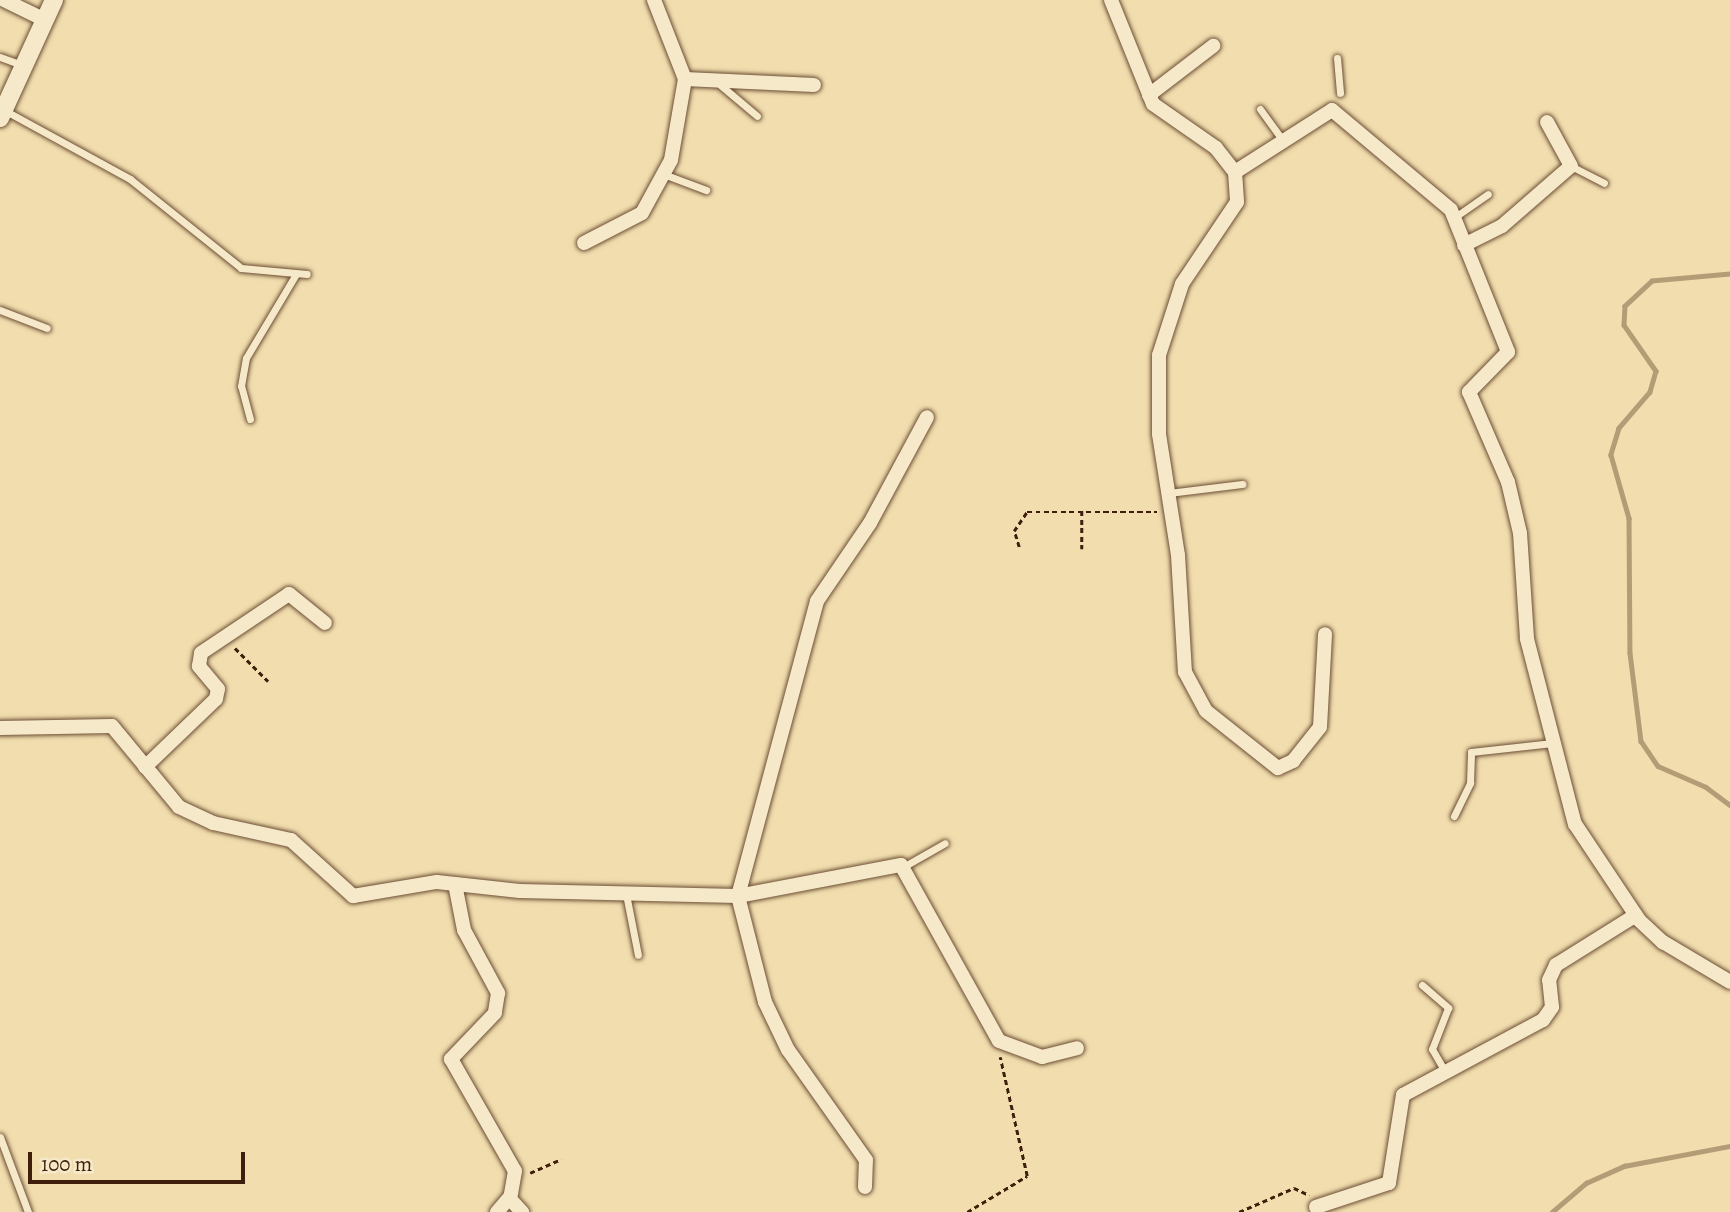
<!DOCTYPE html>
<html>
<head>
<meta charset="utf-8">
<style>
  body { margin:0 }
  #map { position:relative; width:1730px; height:1212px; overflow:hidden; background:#f1ddae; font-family:Alegreya,serif }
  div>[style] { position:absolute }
  .stream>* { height:4.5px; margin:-2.25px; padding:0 2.25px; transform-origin:2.25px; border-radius:2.25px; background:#b49c77 }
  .path>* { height:2.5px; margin-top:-1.25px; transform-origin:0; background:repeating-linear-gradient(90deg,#3f1f0b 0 5px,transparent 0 8.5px) }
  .roads { filter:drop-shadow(0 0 2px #6c4e34) drop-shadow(0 0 2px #6c4e34) }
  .service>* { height:7px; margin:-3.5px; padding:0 3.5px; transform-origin:3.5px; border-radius:3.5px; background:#f6e9ca }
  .minor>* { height:14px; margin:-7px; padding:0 7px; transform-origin:7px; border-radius:7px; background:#f6e9ca }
  .tertiary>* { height:18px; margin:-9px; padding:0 9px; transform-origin:9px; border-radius:9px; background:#f6e9ca }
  span { translate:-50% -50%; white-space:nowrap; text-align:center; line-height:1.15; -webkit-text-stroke:5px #f6e9ca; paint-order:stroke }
  .scale { position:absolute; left:28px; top:1152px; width:217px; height:32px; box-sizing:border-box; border:4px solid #3f1f0b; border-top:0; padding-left:9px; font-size:21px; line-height:24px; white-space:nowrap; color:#3f1f0b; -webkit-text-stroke:5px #f6e9ca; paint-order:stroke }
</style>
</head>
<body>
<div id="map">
  <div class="stream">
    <div style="left:1730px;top:274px;width:78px;rotate:174.9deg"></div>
    <div style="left:1652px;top:281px;width:37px;rotate:137deg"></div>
    <div style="left:1625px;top:306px;width:19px;rotate:93deg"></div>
    <div style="left:1624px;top:325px;width:56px;rotate:55.2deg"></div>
    <div style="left:1656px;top:371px;width:22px;rotate:106deg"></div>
    <div style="left:1650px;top:392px;width:48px;rotate:130.7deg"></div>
    <div style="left:1619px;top:428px;width:28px;rotate:107deg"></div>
    <div style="left:1611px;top:455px;width:66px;rotate:74.1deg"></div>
    <div style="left:1629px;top:518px;width:135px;rotate:89.6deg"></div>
    <div style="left:1630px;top:653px;width:89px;rotate:82.9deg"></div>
    <div style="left:1641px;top:741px;width:30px;rotate:56deg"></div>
    <div style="left:1658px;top:766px;width:52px;rotate:23.6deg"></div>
    <div style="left:1706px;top:787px;width:30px;rotate:37deg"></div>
    <div style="left:1552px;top:1212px;width:45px;rotate:-40.5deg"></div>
    <div style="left:1586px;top:1183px;width:42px;rotate:-24.1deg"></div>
    <div style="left:1624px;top:1166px;width:108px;rotate:-10.7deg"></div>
  </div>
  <div class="path">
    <div style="left:1082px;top:511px;width:38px;rotate:90deg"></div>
    <div style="left:1019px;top:547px;width:17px;rotate:-107deg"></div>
    <div style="left:1014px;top:531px;width:23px;rotate:-56deg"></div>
    <div style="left:1027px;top:512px;width:130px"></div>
    <div style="left:235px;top:648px;width:47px;rotate:45deg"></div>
    <div style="left:530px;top:1173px;width:34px;rotate:-24deg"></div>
    <div style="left:967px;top:1212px;width:70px;rotate:-31deg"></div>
    <div style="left:1027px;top:1176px;width:122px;rotate:-102.8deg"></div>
    <div style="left:1239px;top:1212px;width:60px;rotate:-23.6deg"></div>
    <div style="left:1294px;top:1188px;width:17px;rotate:25deg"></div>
  </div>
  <div class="roads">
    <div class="service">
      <div style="left:0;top:57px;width:23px;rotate:20deg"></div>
      <div style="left:1337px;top:58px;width:35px;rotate:85deg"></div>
      <div style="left:718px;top:83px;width:51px;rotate:40.2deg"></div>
      <div style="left:1260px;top:109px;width:36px;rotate:54deg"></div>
      <div style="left:4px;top:110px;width:144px;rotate:28.7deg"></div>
      <div style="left:130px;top:179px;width:142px;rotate:38.7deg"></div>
      <div style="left:241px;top:268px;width:66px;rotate:5.2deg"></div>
      <div style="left:1571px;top:166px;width:37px;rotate:27deg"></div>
      <div style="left:666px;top:175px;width:43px;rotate:20.6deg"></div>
      <div style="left:1455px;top:217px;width:40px;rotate:-34.9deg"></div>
      <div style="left:0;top:310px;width:50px;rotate:21deg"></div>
      <div style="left:250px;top:419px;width:34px;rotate:-105deg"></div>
      <div style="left:241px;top:386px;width:28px;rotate:-80deg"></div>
      <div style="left:246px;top:358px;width:98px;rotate:-59.2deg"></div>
      <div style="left:1168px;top:493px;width:75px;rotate:-6.9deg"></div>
      <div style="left:1454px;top:816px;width:37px;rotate:-64deg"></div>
      <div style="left:1470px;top:783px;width:31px;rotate:-88deg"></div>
      <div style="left:1471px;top:752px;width:82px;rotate:-6.3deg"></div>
      <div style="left:903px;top:867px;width:48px;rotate:-29.7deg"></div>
      <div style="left:626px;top:894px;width:62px;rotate:78.9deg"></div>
      <div style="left:1422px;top:985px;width:35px;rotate:41deg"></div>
      <div style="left:1448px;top:1008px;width:44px;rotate:111.3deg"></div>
      <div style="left:1432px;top:1049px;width:22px;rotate:60deg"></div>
      <div style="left:0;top:1137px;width:80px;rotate:69.5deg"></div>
    </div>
    <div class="minor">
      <div style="left:4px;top:0;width:46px;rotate:26deg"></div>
      <div style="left:1111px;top:0;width:112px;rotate:68deg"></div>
      <div style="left:1153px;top:104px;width:77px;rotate:34.9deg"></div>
      <div style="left:1216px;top:148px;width:31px;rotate:52deg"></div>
      <div style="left:1235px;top:172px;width:30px;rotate:86deg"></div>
      <div style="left:1237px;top:202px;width:99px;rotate:123.9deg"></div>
      <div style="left:1182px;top:284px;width:75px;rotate:107.9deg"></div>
      <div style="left:1159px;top:355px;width:79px;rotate:90deg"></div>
      <div style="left:1159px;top:434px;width:122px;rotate:81.1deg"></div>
      <div style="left:1178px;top:555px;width:117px;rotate:86.6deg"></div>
      <div style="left:1185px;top:672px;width:44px;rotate:61.7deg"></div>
      <div style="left:1206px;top:711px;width:92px;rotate:38.4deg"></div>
      <div style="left:1278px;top:768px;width:17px;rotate:-25deg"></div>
      <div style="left:1293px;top:761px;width:43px;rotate:-51.5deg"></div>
      <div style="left:1320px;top:727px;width:93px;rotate:-86.9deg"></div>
      <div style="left:685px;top:79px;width:129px;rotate:2.7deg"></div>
      <div style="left:1149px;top:95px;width:81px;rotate:-37.4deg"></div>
      <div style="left:1235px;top:172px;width:115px;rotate:-32.6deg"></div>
      <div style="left:1332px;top:110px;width:155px;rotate:40deg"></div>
      <div style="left:1451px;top:210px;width:153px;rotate:68.1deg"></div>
      <div style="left:1508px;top:352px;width:56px;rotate:134.3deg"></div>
      <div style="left:1469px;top:392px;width:98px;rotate:66.6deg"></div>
      <div style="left:1508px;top:482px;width:52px;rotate:76.8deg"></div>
      <div style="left:1520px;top:533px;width:106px;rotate:86.2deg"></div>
      <div style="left:1527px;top:639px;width:191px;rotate:75.5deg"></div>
      <div style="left:1575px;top:824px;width:115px;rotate:56.3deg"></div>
      <div style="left:1639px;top:920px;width:33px;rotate:43deg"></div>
      <div style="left:1663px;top:942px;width:78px;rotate:30.8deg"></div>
      <div style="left:584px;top:243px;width:65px;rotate:-27.3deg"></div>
      <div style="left:642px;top:213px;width:60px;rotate:-61.3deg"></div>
      <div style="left:671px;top:160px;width:82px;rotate:-80.2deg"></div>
      <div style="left:685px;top:79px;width:85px;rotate:-111.4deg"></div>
      <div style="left:1464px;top:245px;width:42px;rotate:-26.6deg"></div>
      <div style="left:1502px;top:226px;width:91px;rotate:-41deg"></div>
      <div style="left:1571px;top:166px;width:50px;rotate:-118.6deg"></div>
      <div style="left:0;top:728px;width:112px;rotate:-1deg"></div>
      <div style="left:112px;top:726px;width:105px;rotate:50.4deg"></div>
      <div style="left:179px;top:807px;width:38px;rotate:25deg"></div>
      <div style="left:213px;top:823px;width:80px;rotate:12.3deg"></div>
      <div style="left:291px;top:840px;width:84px;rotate:42.1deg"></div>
      <div style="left:353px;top:896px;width:85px;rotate:-9.5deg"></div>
      <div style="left:437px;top:882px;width:83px;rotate:6.2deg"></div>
      <div style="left:520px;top:891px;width:218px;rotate:1.3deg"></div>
      <div style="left:738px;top:896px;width:166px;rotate:-10.8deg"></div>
      <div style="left:901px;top:865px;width:201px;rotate:60.9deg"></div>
      <div style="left:999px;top:1041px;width:46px;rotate:20.4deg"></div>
      <div style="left:1042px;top:1057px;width:36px;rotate:-14deg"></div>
      <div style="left:145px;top:767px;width:98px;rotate:-43.8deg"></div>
      <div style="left:216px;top:699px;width:10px;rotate:-79deg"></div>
      <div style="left:218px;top:689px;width:30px;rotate:-130deg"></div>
      <div style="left:199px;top:666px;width:13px;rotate:-81deg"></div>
      <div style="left:201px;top:653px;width:106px;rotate:-33.8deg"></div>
      <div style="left:289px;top:594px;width:46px;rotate:38.9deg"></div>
      <div style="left:455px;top:884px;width:47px;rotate:78.9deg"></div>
      <div style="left:464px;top:930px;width:72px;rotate:61.6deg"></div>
      <div style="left:498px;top:993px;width:20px;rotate:99deg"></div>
      <div style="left:495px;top:1013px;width:64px;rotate:133.7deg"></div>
      <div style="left:451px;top:1059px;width:129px;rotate:60.3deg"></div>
      <div style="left:515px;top:1171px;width:28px;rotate:100deg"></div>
      <div style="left:510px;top:1199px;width:18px;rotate:47deg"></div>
      <div style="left:865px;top:1187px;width:27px;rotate:-88deg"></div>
      <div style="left:866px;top:1160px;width:135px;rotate:-125.3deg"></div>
      <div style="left:788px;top:1050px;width:53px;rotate:-115.6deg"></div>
      <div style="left:765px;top:1002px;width:109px;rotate:-104.3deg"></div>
      <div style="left:738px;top:896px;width:305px;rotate:-75deg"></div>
      <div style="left:817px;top:601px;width:94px;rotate:-55.8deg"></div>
      <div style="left:870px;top:523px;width:120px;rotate:-61.7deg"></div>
      <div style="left:1316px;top:1207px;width:77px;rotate:-18.2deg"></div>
      <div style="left:1389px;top:1183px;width:89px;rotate:-81deg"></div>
      <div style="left:1403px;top:1095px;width:159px;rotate:-28.2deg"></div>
      <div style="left:1543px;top:1020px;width:16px;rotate:-55deg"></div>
      <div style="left:1552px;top:1007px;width:27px;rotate:-96deg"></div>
      <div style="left:1549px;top:980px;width:17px;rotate:-65deg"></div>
      <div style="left:1556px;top:965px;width:94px;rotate:-32deg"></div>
      <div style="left:497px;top:1212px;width:20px;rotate:-49deg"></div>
    </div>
    <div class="tertiary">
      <div style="left:0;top:118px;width:130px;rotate:-65.4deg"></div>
    </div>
  </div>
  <div class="scale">100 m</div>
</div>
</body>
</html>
